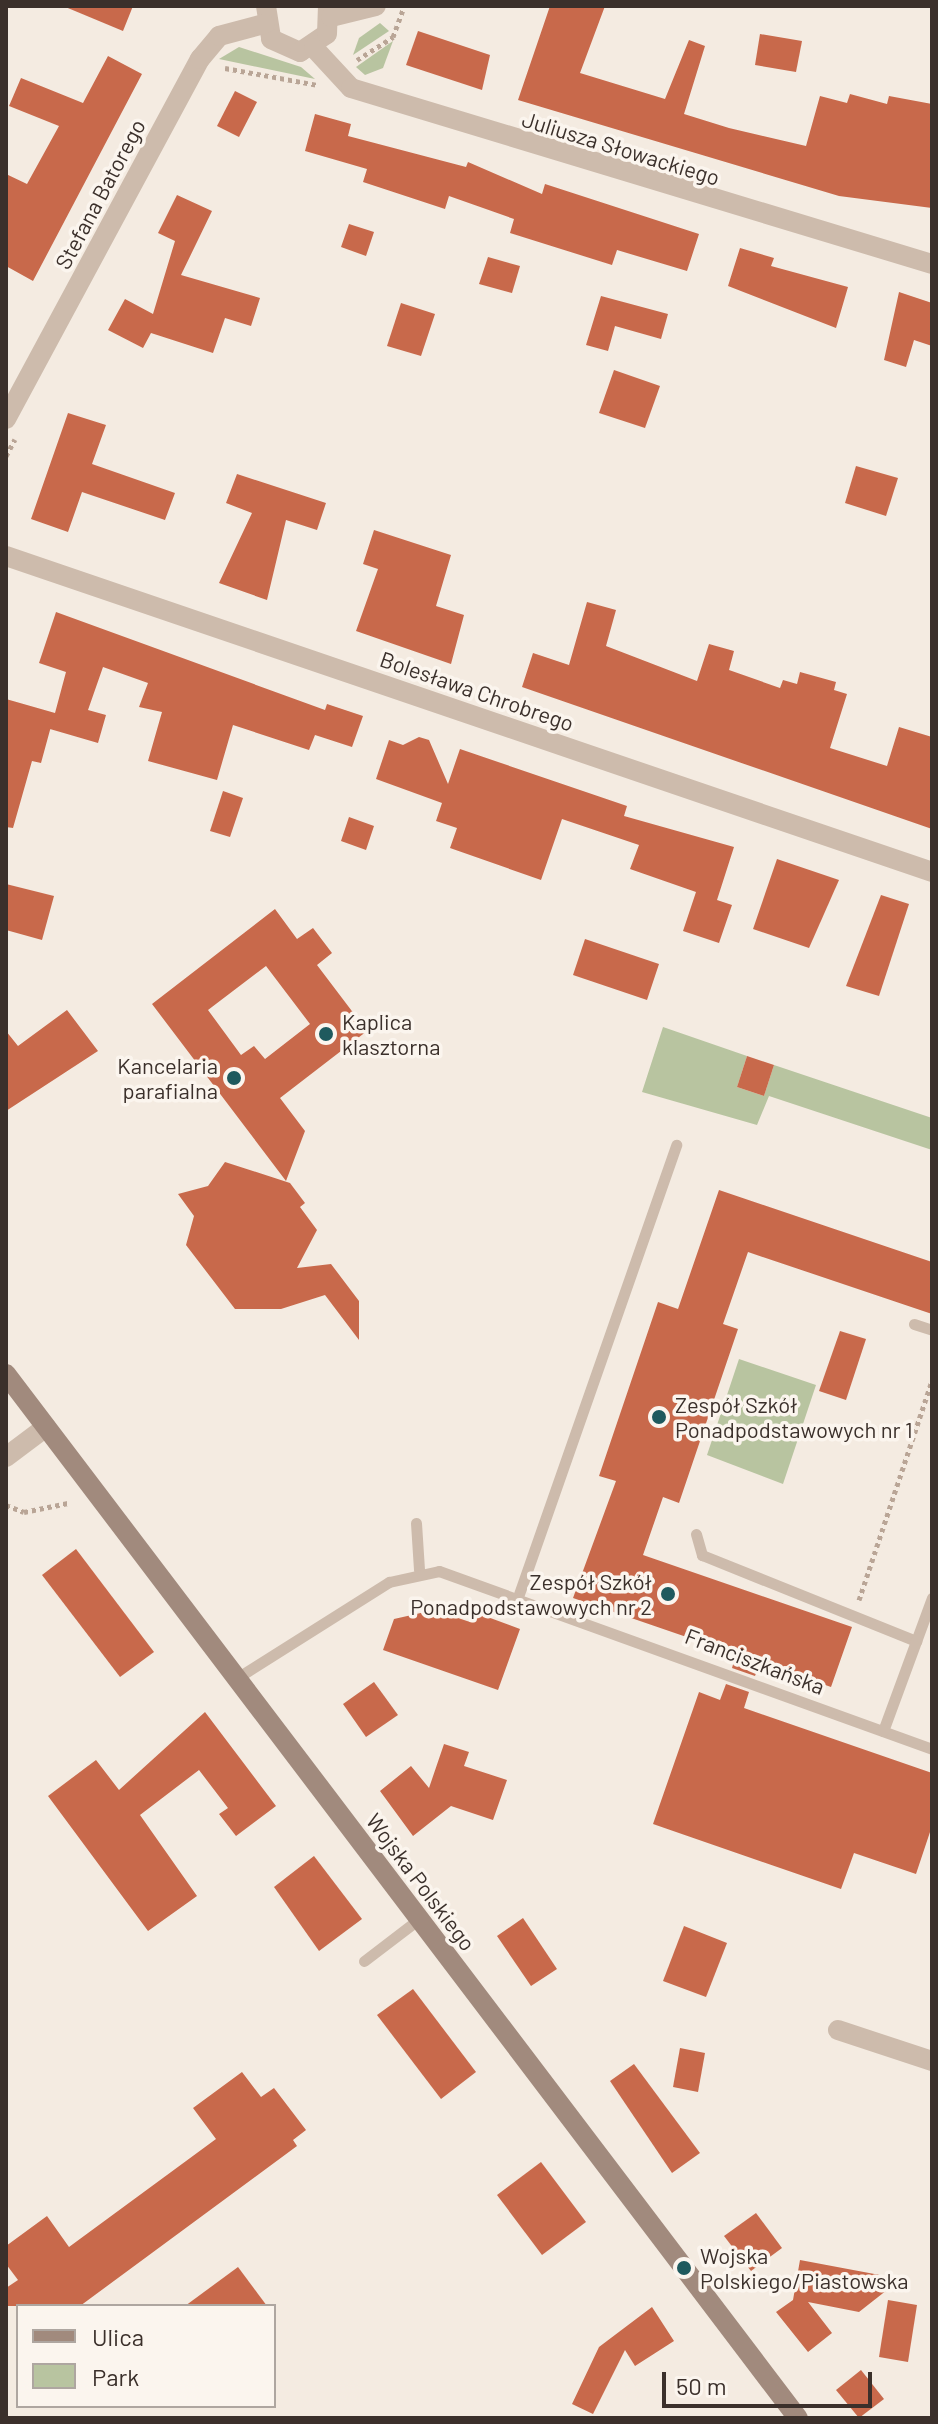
<!DOCTYPE html>
<html>
<head>
<meta charset="utf-8">
<style>
  body { margin:0 }
  #map { position:relative; width:938px; height:2424px; overflow:hidden; background:#f4ebe1; font-family:Barlow,sans-serif }
  div>[style] { position:absolute }
  .green>* { inset:0; background:#b8c4a0 }
  .building>* { inset:0; background:#c8694b }
  .path>* { height:5px; margin-top:-2.5px; transform-origin:0; background:repeating-linear-gradient(90deg,#b9a596 0 4px,transparent 0 8px) }
  .lane>* { height:11px; margin:-5.5px; padding:0 5.5px; transform-origin:5.5px; border-radius:5.5px; background:#cdbbac }
  .street>* { height:20px; margin:-10px; padding:0 10px; transform-origin:10px; border-radius:10px; background:#cdbbac }
  .secondary>* { height:20px; margin:-10px; padding:0 10px; transform-origin:10px; border-radius:10px; background:#a18a7d }
  .dots>* { width:22px; height:22px; translate:-50% -50%; box-sizing:border-box; border:4px solid #fbf5ee; border-radius:50% }
  span { translate:-50% -50%; white-space:nowrap; text-align:center; line-height:1.15; -webkit-text-stroke:7px #fbf5ee; paint-order:stroke }
  .street-label { font-size:22px; color:#3b302b }
  .poi-label { font-size:22px; color:#3b302b }
  .left { translate:0 -50%; text-align:left }
  .right { translate:-100% -50%; text-align:right }
  .frame { position:absolute; inset:0; border:8px solid #3b302b; pointer-events:none }
  .legend { position:absolute; left:16px; top:2304px; width:260px; height:104px; box-sizing:border-box; background:#fbf5ee; border:2px solid #aea6a0; margin:0; padding:10px 14px; list-style:none; font-size:24px; color:#3b302b }
  .legend li { display:flex; align-items:center; gap:16px; height:40px }
  .legend b { width:40px; border:2px solid #aea6a0 }
  .scale { position:absolute; left:662px; top:2372px; width:210px; height:36px; box-sizing:border-box; border:4px solid #3b302b; border-top:0; padding-left:10px; font-size:24px; line-height:28px; white-space:nowrap; color:#3b302b; -webkit-text-stroke:6px #fbf5ee; paint-order:stroke }
</style>
</head>
<body>
<div id="map">
  <div class="green">
    <div style="clip-path:polygon(380px 23px,389px 31px,353px 55px,359px 38px)"></div>
    <div style="clip-path:polygon(393px 41px,383px 68px,365px 75px,356px 67px)"></div>
    <div style="clip-path:polygon(239px 47px,301px 67px,315px 79px,219px 59px)"></div>
    <div style="clip-path:polygon(663px 1027px,747px 1056px,737px 1087px,764px 1096px,774px 1065px,932px 1118px,932px 1150px,769px 1096px,757px 1125px,642px 1092px)"></div>
    <div style="clip-path:polygon(739px 1359px,816px 1385px,783px 1484px,707px 1455px)"></div>
  </div>
  <div class="building">
    <div style="clip-path:polygon(63px 6px,133px 6px,123px 31px)"></div>
    <div style="clip-path:polygon(550px 6px,605px 6px,580px 73px,665px 99px,689px 40px,705px 46px,684px 114px,729px 128px,806px 146px,820px 96px,847px 103px,850px 94px,887px 104px,889px 96px,932px 104px,932px 208px,839px 196px,518px 100px)"></div>
    <div style="clip-path:polygon(418px 31px,490px 55px,482px 90px,406px 65px)"></div>
    <div style="clip-path:polygon(760px 34px,802px 41px,796px 72px,755px 65px)"></div>
    <div style="clip-path:polygon(108px 56px,142px 74px,33px 281px,6px 266px,6px 174px,27px 184px,59px 126px,9px 106px,21px 78px,83px 103px)"></div>
    <div style="clip-path:polygon(235px 91px,257px 102px,239px 137px,217px 126px)"></div>
    <div style="clip-path:polygon(315px 114px,351px 124px,348px 136px,466px 167px,468px 162px,542px 194px,545px 184px,699px 234px,687px 271px,617px 250px,612px 265px,510px 233px,514px 219px,449px 196px,445px 209px,363px 182px,367px 169px,305px 151px)"></div>
    <div style="clip-path:polygon(177px 195px,212px 211px,181px 275px,260px 298px,251px 326px,225px 318px,213px 353px,151px 333px,143px 348px,108px 330px,125px 299px,153px 314px,175px 241px,158px 233px)"></div>
    <div style="clip-path:polygon(349px 224px,374px 232px,366px 256px,341px 247px)"></div>
    <div style="clip-path:polygon(740px 248px,774px 258px,771px 266px,848px 287px,836px 328px,728px 286px)"></div>
    <div style="clip-path:polygon(488px 257px,520px 266px,512px 293px,479px 284px)"></div>
    <div style="clip-path:polygon(899px 292px,932px 303px,932px 346px,914px 340px,906px 367px,884px 360px)"></div>
    <div style="clip-path:polygon(601px 296px,668px 314px,661px 339px,615px 326px,608px 351px,586px 345px)"></div>
    <div style="clip-path:polygon(401px 303px,435px 314px,421px 356px,387px 346px)"></div>
    <div style="clip-path:polygon(614px 370px,660px 386px,645px 428px,599px 413px)"></div>
    <div style="clip-path:polygon(68px 413px,106px 425px,92px 464px,175px 493px,165px 520px,82px 492px,68px 532px,31px 519px)"></div>
    <div style="clip-path:polygon(856px 466px,898px 478px,886px 516px,845px 503px)"></div>
    <div style="clip-path:polygon(237px 474px,326px 503px,317px 530px,286px 520px,267px 600px,219px 583px,252px 513px,226px 503px)"></div>
    <div style="clip-path:polygon(374px 530px,451px 555px,436px 606px,464px 615px,451px 664px,356px 631px,378px 569px,363px 564px)"></div>
    <div style="clip-path:polygon(587px 602px,616px 610px,606px 646px,697px 681px,709px 644px,734px 651px,729px 670px,780px 688px,783px 680px,797px 684px,800px 672px,836px 682px,834px 690px,847px 694px,830px 748px,887px 766px,899px 727px,932px 737px,932px 829px,522px 687px,533px 653px,569px 665px)"></div>
    <div style="clip-path:polygon(56px 612px,325px 710px,327px 704px,363px 716px,352px 747px,315px 735px,309px 750px,233px 725px,217px 780px,148px 761px,162px 712px,139px 707px,148px 683px,103px 667px,88px 710px,106px 715px,98px 743px,50px 729px,53px 719px,41px 763px,32px 761px,13px 828px,6px 827px,6px 699px,55px 713px,66px 672px,39px 663px)"></div>
    <div style="clip-path:polygon(419px 737px,429px 740px,448px 784px,460px 749px,627px 806px,624px 816px,734px 847px,717px 900px,732px 905px,719px 943px,683px 931px,696px 892px,630px 869px,639px 845px,562px 819px,541px 880px,450px 848px,457px 828px,436px 821px,442px 803px,376px 779px,389px 740px,403px 745px)"></div>
    <div style="clip-path:polygon(223px 791px,243px 798px,230px 837px,210px 831px)"></div>
    <div style="clip-path:polygon(349px 817px,374px 826px,366px 850px,341px 841px)"></div>
    <div style="clip-path:polygon(777px 859px,839px 880px,809px 948px,753px 929px)"></div>
    <div style="clip-path:polygon(6px 884px,54px 896px,42px 940px,6px 930px)"></div>
    <div style="clip-path:polygon(881px 895px,909px 904px,879px 996px,846px 986px)"></div>
    <div style="clip-path:polygon(evenodd,275px 909px,297px 939px,313px 928px,332px 953px,317px 965px,367px 1031px,280px 1098px,305px 1131px,286px 1181px,152px 1004px,275px 909px,266px 966px,310px 1024px,265px 1059px,254px 1046px,241px 1055px,208px 1010px,266px 966px)"></div>
    <div style="clip-path:polygon(585px 939px,659px 964px,647px 1000px,573px 975px)"></div>
    <div style="clip-path:polygon(67px 1010px,98px 1051px,6px 1111px,6px 1031px,18px 1046px)"></div>
    <div style="clip-path:polygon(747px 1056px,774px 1065px,764px 1096px,737px 1087px)"></div>
    <div style="clip-path:polygon(225px 1162px,290px 1183px,305px 1203px,300px 1207px,317px 1230px,297px 1268px,331px 1264px,359px 1301px,359px 1340px,325px 1295px,281px 1309px,235px 1309px,186px 1245px,194px 1216px,178px 1194px,208px 1186px)"></div>
    <div style="clip-path:polygon(719px 1190px,932px 1262px,932px 1314px,748px 1252px,723px 1324px,738px 1329px,679px 1503px,663px 1497px,643px 1555px,852px 1627px,831px 1687px,760px 1662px,755px 1676px,732px 1668px,736px 1654px,573px 1598px,616px 1481px,599px 1476px,658px 1302px,678px 1309px)"></div>
    <div style="clip-path:polygon(840px 1331px,866px 1339px,846px 1400px,819px 1391px)"></div>
    <div style="clip-path:polygon(76px 1549px,154px 1652px,120px 1677px,42px 1575px)"></div>
    <div style="clip-path:polygon(434px 1610px,470px 1622px,474px 1612px,520px 1629px,498px 1690px,383px 1650px,394px 1619px)"></div>
    <div style="clip-path:polygon(374px 1682px,398px 1715px,366px 1737px,343px 1704px)"></div>
    <div style="clip-path:polygon(726px 1684px,749px 1692px,744px 1708px,932px 1773px,932px 1826px,916px 1874px,854px 1853px,841px 1889px,653px 1824px,699px 1692px,720px 1700px)"></div>
    <div style="clip-path:polygon(205px 1712px,276px 1806px,236px 1836px,219px 1814px,228px 1808px,199px 1770px,140px 1815px,197px 1896px,148px 1931px,48px 1796px,96px 1760px,119px 1790px)"></div>
    <div style="clip-path:polygon(444px 1744px,469px 1752px,464px 1766px,507px 1780px,493px 1820px,451px 1806px,413px 1836px,380px 1791px,411px 1766px,429px 1788px)"></div>
    <div style="clip-path:polygon(314px 1856px,362px 1919px,319px 1951px,274px 1887px)"></div>
    <div style="clip-path:polygon(523px 1918px,557px 1969px,531px 1986px,497px 1936px)"></div>
    <div style="clip-path:polygon(684px 1926px,727px 1943px,706px 1997px,663px 1981px)"></div>
    <div style="clip-path:polygon(413px 1989px,476px 2072px,441px 2099px,377px 2015px)"></div>
    <div style="clip-path:polygon(680px 2048px,705px 2053px,698px 2092px,673px 2087px)"></div>
    <div style="clip-path:polygon(634px 2064px,700px 2153px,672px 2173px,610px 2081px)"></div>
    <div style="clip-path:polygon(242px 2072px,261px 2097px,274px 2088px,306px 2130px,293px 2140px,297px 2146px,80px 2306px,6px 2306px,6px 2288px,18px 2280px,6px 2264px,6px 2246px,47px 2216px,69px 2247px,216px 2139px,193px 2108px)"></div>
    <div style="clip-path:polygon(541px 2162px,586px 2222px,542px 2255px,497px 2195px)"></div>
    <div style="clip-path:polygon(756px 2213px,782px 2248px,751px 2271px,724px 2236px)"></div>
    <div style="clip-path:polygon(800px 2260px,901px 2279px,859px 2312px,808px 2302px,832px 2333px,808px 2352px,776px 2312px,793px 2300px)"></div>
    <div style="clip-path:polygon(238px 2267px,267px 2306px,185px 2306px)"></div>
    <div style="clip-path:polygon(888px 2300px,917px 2305px,908px 2362px,879px 2357px)"></div>
    <div style="clip-path:polygon(652px 2307px,674px 2341px,635px 2366px,625px 2350px,593px 2414px,572px 2404px,599px 2347px)"></div>
    <div style="clip-path:polygon(861px 2370px,884px 2399px,859px 2418px,836px 2390px)"></div>
  </div>
  <div class="path">
    <div style="left:357px;top:60px;width:43px;rotate:-32.6deg"></div>
    <div style="left:393px;top:37px;width:33px;rotate:-70deg"></div>
    <div style="left:225px;top:68px;width:95px;rotate:10.4deg"></div>
    <div style="left:6px;top:456px;width:19px;rotate:-62deg"></div>
    <div style="left:6px;top:1505px;width:19px;rotate:21deg"></div>
    <div style="left:24px;top:1512px;width:45px;rotate:-11.6deg"></div>
    <div style="left:859px;top:1600px;width:232px;rotate:-71.6deg"></div>
  </div>
  <div class="lane">
    <div style="left:914px;top:1324px;width:19px;rotate:18deg"></div>
    <div style="left:416px;top:1523px;width:47px;rotate:86.3deg"></div>
    <div style="left:696px;top:1534px;width:22px;rotate:74deg"></div>
    <div style="left:702px;top:1555px;width:231px;rotate:21.9deg"></div>
    <div style="left:519px;top:1594px;width:476px;rotate:-70.7deg"></div>
    <div style="left:237px;top:1678px;width:180px;rotate:-32.3deg"></div>
    <div style="left:389px;top:1582px;width:51px;rotate:-12.4deg"></div>
    <div style="left:439px;top:1571px;width:524px;rotate:19.85deg"></div>
    <div style="left:883px;top:1731px;width:142px;rotate:-69.8deg"></div>
    <div style="left:364px;top:1961px;width:69px;rotate:-37.4deg"></div>
  </div>
  <div class="street">
    <div style="left:266px;top:6px;width:33px;rotate:81deg"></div>
    <div style="left:271px;top:39px;width:32px;rotate:24deg"></div>
    <div style="left:300px;top:52px;width:32px;rotate:-34deg"></div>
    <div style="left:327px;top:34px;width:28px;rotate:-88deg"></div>
    <div style="left:331px;top:17px;width:46px;rotate:-13.7deg"></div>
    <div style="left:314px;top:48px;width:54px;rotate:47.2deg"></div>
    <div style="left:351px;top:88px;width:607px;rotate:16.85deg"></div>
    <div style="left:6px;top:419px;width:409px;rotate:-61.7deg"></div>
    <div style="left:200px;top:59px;width:30px;rotate:-50deg"></div>
    <div style="left:219px;top:36px;width:47px;rotate:-14.9deg"></div>
    <div style="left:6px;top:556px;width:978px;rotate:18.84deg"></div>
    <div style="left:6px;top:1457px;width:50px;rotate:-36.9deg"></div>
    <div style="left:838px;top:2030px;width:99px;rotate:18.3deg"></div>
  </div>
  <div class="secondary">
    <div style="left:6px;top:1374px;width:1310px;rotate:52.82deg"></div>
  </div>
  <div class="dots">
    <div style="left:326px;top:1034px;background:#1f5a5e"></div>
    <div style="left:234px;top:1078px;background:#1f5a5e"></div>
    <div style="left:659px;top:1417px;background:#1f5a5e"></div>
    <div style="left:668px;top:1594px;background:#1f5a5e"></div>
    <div style="left:684px;top:2268px;background:#1f5a5e"></div>
  </div>
  <div class="street-label">
    <span style="left:621px;top:148px;rotate:17deg">Juliusza Słowackiego</span>
    <span style="left:100px;top:194px;rotate:-62deg">Stefana Batorego</span>
    <span style="left:477px;top:691px;rotate:19deg">Bolesława Chrobrego</span>
    <span style="left:755px;top:1661px;rotate:21deg">Franciszkańska</span>
    <span style="left:421px;top:1882px;rotate:53deg">Wojska Polskiego</span>
  </div>
  <div class="poi-label">
    <span class="left" style="left:342px;top:1034px">Kaplica<br>klasztorna</span>
    <span class="right" style="left:218px;top:1078px">Kancelaria<br>parafialna</span>
    <span class="left" style="left:675px;top:1417px">Zespół Szkół<br>Ponadpodstawowych nr 1</span>
    <span class="right" style="left:652px;top:1594px">Zespół Szkół<br>Ponadpodstawowych nr 2</span>
    <span class="left" style="left:700px;top:2268px">Wojska<br>Polskiego/Piastowska</span>
  </div>
  <div class="frame"></div>
  <ul class="legend">
  <li><b style="height:10px;background:#a18a7d"></b>Ulica</li>
  <li><b style="height:22px;background:#b8c4a0"></b>Park</li>
  </ul>
  <div class="scale">50 m</div>
</div>
</body>
</html>
